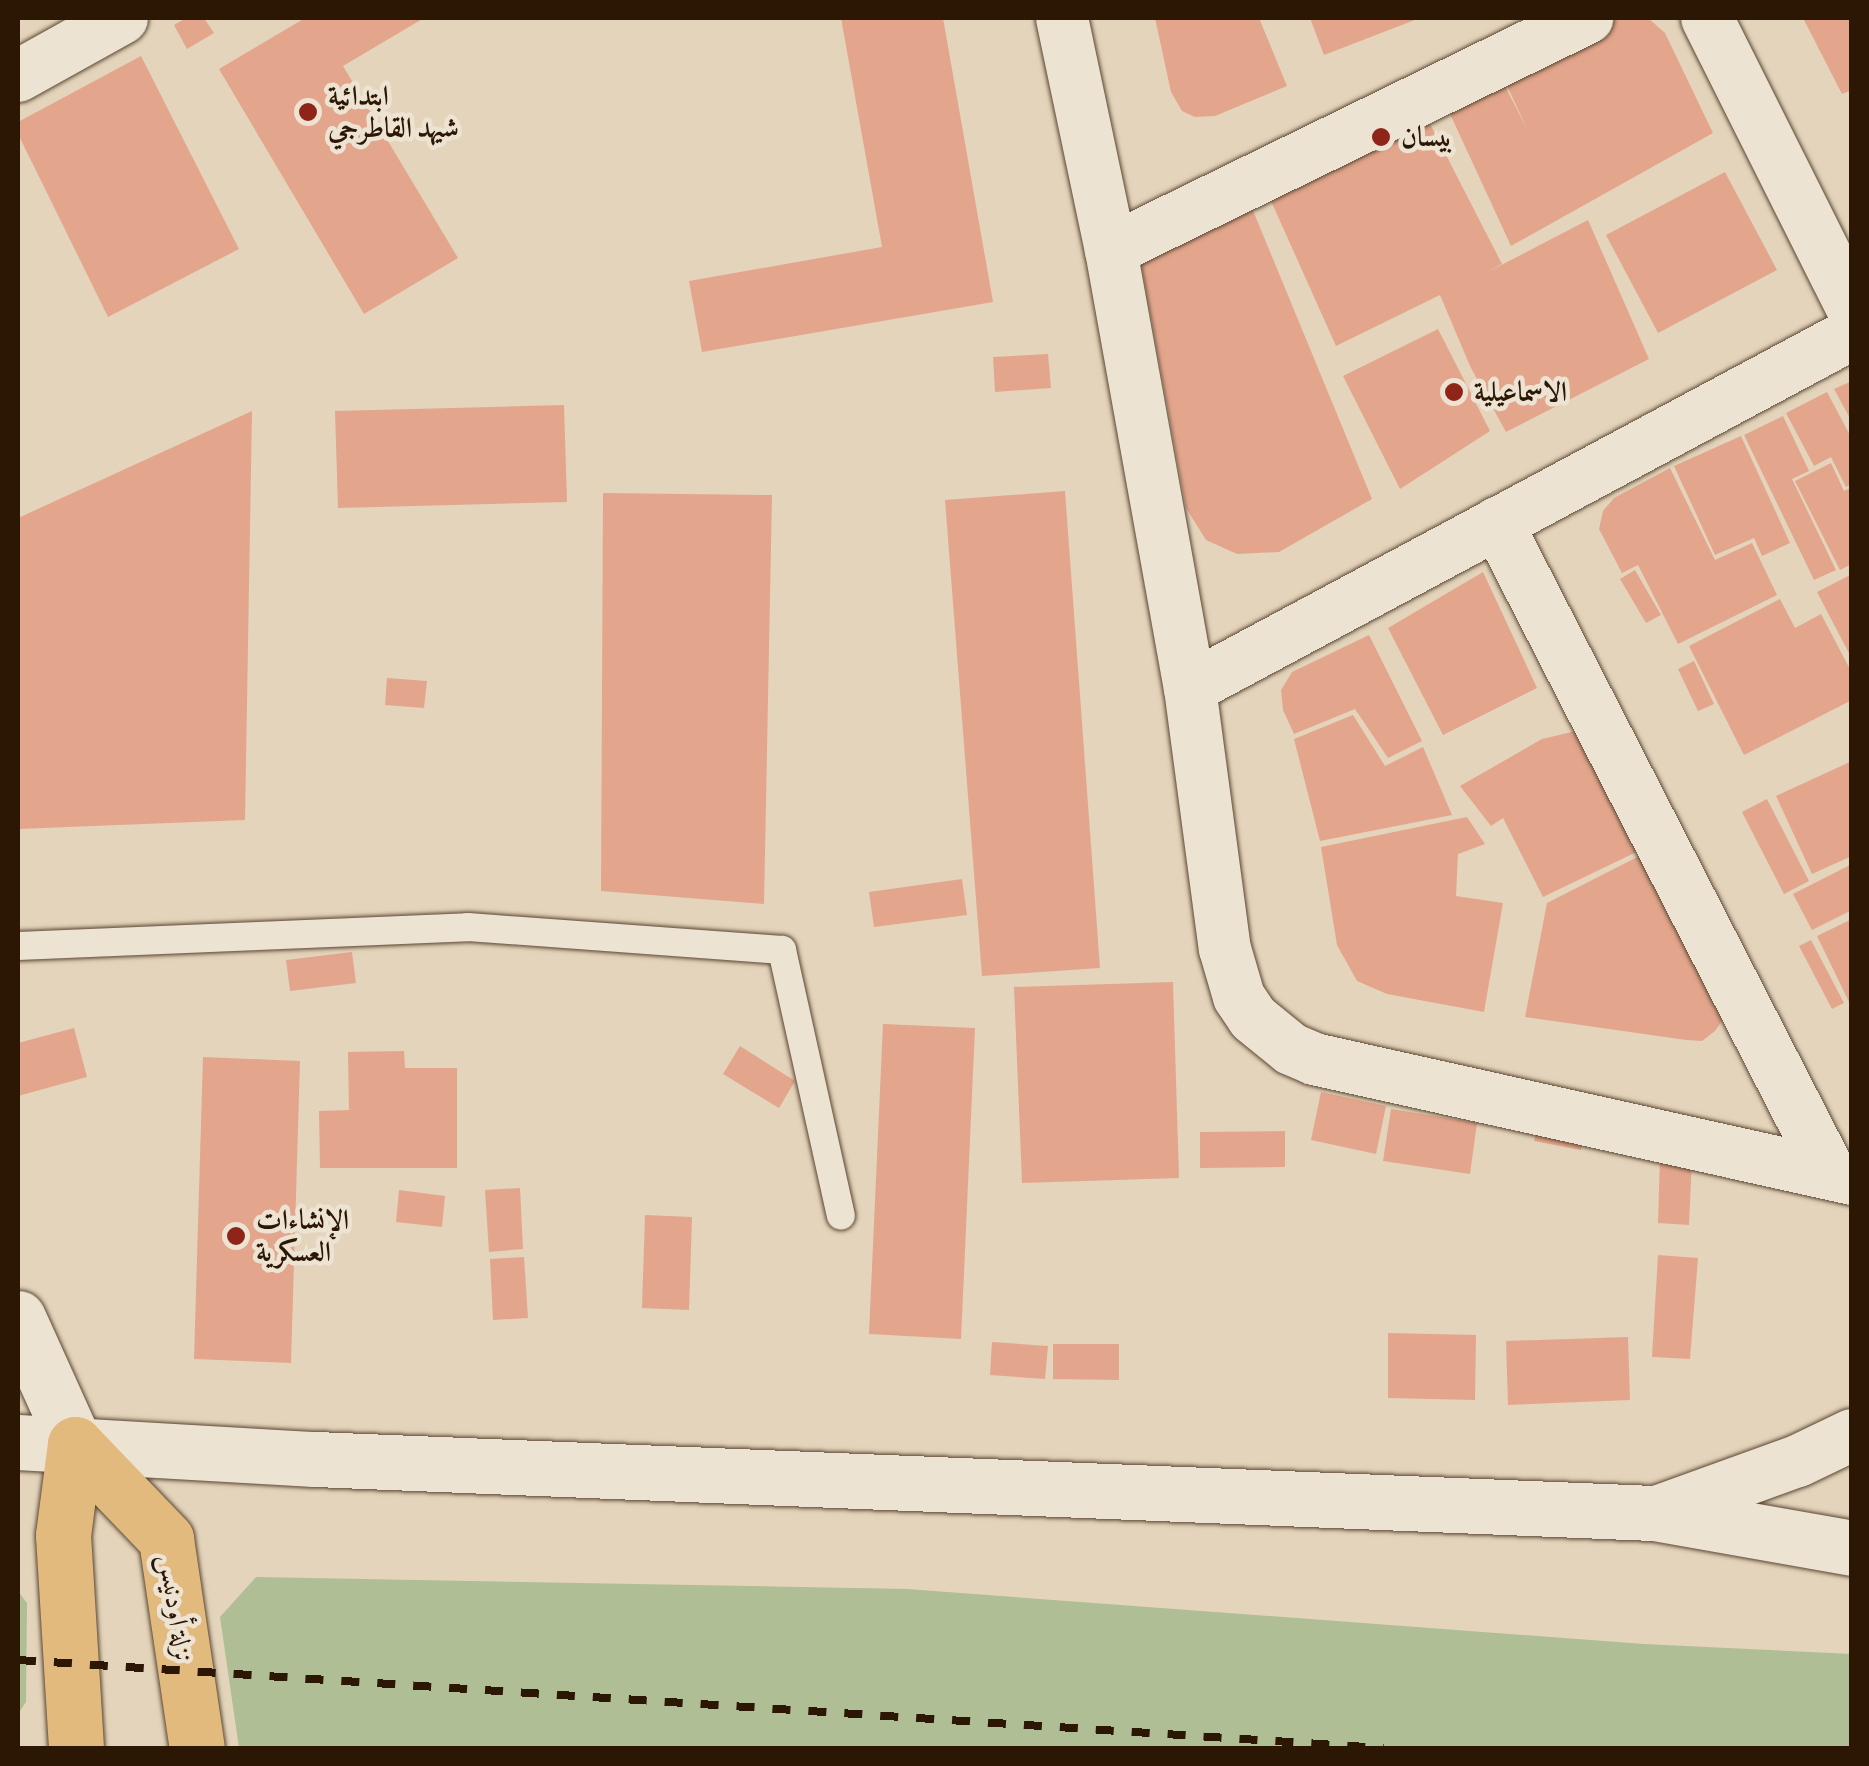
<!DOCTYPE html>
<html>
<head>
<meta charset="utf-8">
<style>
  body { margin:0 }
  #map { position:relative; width:1869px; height:1766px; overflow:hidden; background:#e4d4bb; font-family:Alegreya,Amiri,serif }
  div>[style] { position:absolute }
  .green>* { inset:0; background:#afbe94 }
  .building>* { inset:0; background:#e3a68c }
  .roads { filter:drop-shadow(0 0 2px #5a4632) drop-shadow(0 0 2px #5a4632) }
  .service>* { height:28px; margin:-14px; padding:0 14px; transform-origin:14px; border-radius:14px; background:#ede3d3 }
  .minor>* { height:52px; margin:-26px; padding:0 26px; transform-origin:26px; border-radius:26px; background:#ede3d3 }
  .secondary>* { height:55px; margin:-27.5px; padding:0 27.5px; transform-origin:27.5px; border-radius:27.5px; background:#ede3d3 }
  .primary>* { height:55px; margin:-27.5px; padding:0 27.5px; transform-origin:27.5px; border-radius:27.5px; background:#e2ba7e }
  .rail>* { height:8px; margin-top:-4px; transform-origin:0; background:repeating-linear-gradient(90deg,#2c1705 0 18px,transparent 0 36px) }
  .dots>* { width:28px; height:28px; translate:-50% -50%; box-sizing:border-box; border:5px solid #ede3d3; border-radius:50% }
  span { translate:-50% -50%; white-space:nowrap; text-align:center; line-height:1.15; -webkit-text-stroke:9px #ede3d3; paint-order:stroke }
  .poi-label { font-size:28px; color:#2c1705; font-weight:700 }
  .left { translate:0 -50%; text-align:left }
  .street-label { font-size:28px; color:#2c1705 }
  .frame { position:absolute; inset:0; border:20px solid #2c1705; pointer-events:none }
</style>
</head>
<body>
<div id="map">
  <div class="green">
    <div style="clip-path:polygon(256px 1577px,907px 1589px,1644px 1644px,1851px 1654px,1851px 1748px,239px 1748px,220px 1617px)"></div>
    <div style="clip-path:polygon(18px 1591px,27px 1603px,26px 1702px,18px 1714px)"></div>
  </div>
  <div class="building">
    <div style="clip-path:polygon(186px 18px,204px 18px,214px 33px,187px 49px,174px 25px)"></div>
    <div style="clip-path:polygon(305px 18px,424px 18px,343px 66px,458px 258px,364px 314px,219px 69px)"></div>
    <div style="clip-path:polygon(841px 18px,943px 18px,993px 302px,702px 352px,689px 281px,882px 247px)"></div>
    <div style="clip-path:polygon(1155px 18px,1259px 18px,1287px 86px,1215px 116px,1195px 117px,1182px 111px,1171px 92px)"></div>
    <div style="clip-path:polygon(1310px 18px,1420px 18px,1324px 55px)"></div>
    <div style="clip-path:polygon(1604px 18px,1648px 18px,1665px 33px,1713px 133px,1511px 246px,1445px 103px,1505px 86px,1527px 129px,1496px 62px)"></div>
    <div style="clip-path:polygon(1803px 18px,1852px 18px,1852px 90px,1842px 94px)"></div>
    <div style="clip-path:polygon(141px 56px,239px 249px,108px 317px,18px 134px,18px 122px)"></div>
    <div style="clip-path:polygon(1427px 118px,1502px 264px,1484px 274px,1588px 220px,1649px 359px,1506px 432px,1470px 366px,1440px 295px,1336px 346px,1267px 192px)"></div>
    <div style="clip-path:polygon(1725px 172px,1777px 270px,1658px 333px,1606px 235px)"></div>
    <div style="clip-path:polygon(1240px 179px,1372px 499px,1279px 552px,1237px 554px,1206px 540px,1186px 508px,1138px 246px)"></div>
    <div style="clip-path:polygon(1438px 329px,1490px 431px,1400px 489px,1343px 376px)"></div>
    <div style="clip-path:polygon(1048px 354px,1051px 388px,995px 392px,993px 357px)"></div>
    <div style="clip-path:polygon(1852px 381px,1852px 422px,1834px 389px)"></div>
    <div style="clip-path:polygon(1827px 392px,1852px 439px,1852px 484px,1846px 487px,1831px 457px,1814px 466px,1786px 413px)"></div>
    <div style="clip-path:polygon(564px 405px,567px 502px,338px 508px,335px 411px)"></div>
    <div style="clip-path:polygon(252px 411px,245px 820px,18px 829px,18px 518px)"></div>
    <div style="clip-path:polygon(1783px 416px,1809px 471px,1792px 479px,1836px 570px,1814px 580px,1744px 435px)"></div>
    <div style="clip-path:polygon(1741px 436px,1790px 543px,1762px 556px,1754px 538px,1715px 555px,1674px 466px)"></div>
    <div style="clip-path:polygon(1831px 463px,1844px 491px,1852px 487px,1852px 564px,1840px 570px,1795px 481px)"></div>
    <div style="clip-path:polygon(1670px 468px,1715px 560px,1752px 543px,1777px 595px,1678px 644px,1638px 565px,1622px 573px,1599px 529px,1603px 511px,1614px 498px)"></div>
    <div style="clip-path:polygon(1065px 491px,1100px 968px,982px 976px,945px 500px)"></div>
    <div style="clip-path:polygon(603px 493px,772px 495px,764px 904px,601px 891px)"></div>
    <div style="clip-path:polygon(1635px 570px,1661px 615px,1646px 623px,1620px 579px)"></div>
    <div style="clip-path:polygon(1483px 572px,1537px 688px,1443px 735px,1388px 628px)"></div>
    <div style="clip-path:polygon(1852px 574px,1852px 659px,1817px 592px)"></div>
    <div style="clip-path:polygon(1780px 599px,1795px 628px,1821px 614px,1852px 673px,1852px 700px,1744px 755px,1689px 646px)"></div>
    <div style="clip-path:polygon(1369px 635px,1422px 741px,1388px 758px,1355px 709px,1294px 734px,1283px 710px,1281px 690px,1292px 672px)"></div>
    <div style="clip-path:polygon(1694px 661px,1714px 704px,1698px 711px,1678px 669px)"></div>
    <div style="clip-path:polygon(387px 678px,427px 681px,424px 708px,385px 705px)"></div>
    <div style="clip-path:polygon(1353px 715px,1385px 766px,1423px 747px,1452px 815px,1320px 841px,1294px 739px)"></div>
    <div style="clip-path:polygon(1593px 727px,1653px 844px,1543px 897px,1503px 818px,1491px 826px,1460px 786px,1542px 739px)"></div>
    <div style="clip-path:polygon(1852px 761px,1852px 856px,1812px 874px,1776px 796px)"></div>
    <div style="clip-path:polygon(1767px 799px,1809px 881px,1784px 894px,1742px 812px)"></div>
    <div style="clip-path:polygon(1467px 817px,1485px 844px,1458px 854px,1456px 896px,1503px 903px,1484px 1012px,1387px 994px,1357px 981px,1337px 945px,1321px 847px)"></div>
    <div style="clip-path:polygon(1655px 848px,1726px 1015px,1715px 1031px,1702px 1041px,1686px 1040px,1525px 1017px,1547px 903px)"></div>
    <div style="clip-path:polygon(1852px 864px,1852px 910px,1812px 930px,1793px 894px)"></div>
    <div style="clip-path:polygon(962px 879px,967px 915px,874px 927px,869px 892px)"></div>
    <div style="clip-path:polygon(1852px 919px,1852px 1008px,1817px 936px)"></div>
    <div style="clip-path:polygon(1811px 940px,1844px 1003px,1832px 1009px,1799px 946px)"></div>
    <div style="clip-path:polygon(352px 952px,356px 983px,290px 991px,286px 960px)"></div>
    <div style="clip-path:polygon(1173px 982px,1179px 1178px,1022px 1183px,1014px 987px)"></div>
    <div style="clip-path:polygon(883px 1024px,975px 1028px,961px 1339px,869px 1334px)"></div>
    <div style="clip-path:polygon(74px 1028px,87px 1077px,18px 1096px,18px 1043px)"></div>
    <div style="clip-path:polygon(740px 1046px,795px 1081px,779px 1108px,723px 1074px)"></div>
    <div style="clip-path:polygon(404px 1051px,405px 1068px,457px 1068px,457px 1168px,320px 1168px,319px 1111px,349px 1110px,348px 1052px)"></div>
    <div style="clip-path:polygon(203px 1057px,300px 1061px,291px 1363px,194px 1359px)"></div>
    <div style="clip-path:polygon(1321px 1092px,1386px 1106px,1376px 1154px,1311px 1140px)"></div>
    <div style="clip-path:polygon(1391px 1109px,1477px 1123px,1470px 1174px,1383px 1161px)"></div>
    <div style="clip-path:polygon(1538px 1124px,1584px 1133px,1581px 1150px,1534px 1141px)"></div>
    <div style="clip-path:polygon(1285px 1131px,1285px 1167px,1200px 1168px,1200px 1132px)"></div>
    <div style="clip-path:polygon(1660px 1156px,1692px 1158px,1689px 1225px,1658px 1223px)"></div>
    <div style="clip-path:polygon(520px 1188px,523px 1249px,489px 1252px,485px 1190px)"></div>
    <div style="clip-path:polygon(399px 1190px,445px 1196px,442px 1227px,396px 1222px)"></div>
    <div style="clip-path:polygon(645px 1215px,692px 1217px,689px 1310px,642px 1308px)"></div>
    <div style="clip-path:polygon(1658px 1255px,1698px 1258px,1690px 1359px,1652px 1357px)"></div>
    <div style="clip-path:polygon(524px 1257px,528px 1318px,493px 1320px,490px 1259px)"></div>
    <div style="clip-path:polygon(1388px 1333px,1476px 1335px,1475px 1400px,1388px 1398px)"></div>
    <div style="clip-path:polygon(1628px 1337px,1630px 1400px,1508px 1405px,1506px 1341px)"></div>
    <div style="clip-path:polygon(992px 1342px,1048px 1346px,1045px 1379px,990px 1375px)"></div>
    <div style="clip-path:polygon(1053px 1344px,1119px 1344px,1119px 1380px,1053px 1379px)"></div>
  </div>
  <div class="roads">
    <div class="service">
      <div style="left:18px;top:946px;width:450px;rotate:-2.4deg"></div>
      <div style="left:468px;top:927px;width:315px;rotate:4.2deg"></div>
      <div style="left:782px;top:950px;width:272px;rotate:77.5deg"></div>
    </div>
    <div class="minor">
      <div style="left:1062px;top:18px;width:237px;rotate:78.1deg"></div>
      <div style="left:1111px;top:250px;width:445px;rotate:79.8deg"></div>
      <div style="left:1190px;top:688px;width:263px;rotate:82.4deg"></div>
      <div style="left:1225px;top:949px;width:50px;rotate:73.7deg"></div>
      <div style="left:1239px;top:997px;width:25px;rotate:56deg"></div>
      <div style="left:1253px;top:1018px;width:49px;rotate:39.2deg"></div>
      <div style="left:1291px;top:1049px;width:25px;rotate:23deg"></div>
      <div style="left:1314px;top:1059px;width:551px;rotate:12.57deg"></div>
      <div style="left:1707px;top:18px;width:323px;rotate:63.4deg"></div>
      <div style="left:18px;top:76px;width:119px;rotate:-29.1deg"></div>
      <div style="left:1111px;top:250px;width:530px;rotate:-25.98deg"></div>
      <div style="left:1497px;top:523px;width:730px;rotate:62.87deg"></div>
      <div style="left:1190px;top:688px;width:751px;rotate:-28.14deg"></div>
      <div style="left:1654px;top:1513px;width:153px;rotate:-19.9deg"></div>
      <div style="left:1798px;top:1461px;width:60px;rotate:-25.7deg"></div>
    </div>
    <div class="secondary">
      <div style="left:18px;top:1318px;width:138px;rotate:65.7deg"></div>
      <div style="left:18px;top:1442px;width:297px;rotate:3.3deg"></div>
      <div style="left:315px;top:1459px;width:1340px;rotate:2.31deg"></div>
      <div style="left:1654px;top:1513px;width:201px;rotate:10deg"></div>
    </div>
    <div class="primary">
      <div style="left:75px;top:1444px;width:132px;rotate:46.2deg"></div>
      <div style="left:166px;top:1539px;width:211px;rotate:81.6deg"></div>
      <div style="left:75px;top:1444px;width:92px;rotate:97.5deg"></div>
      <div style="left:63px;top:1535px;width:213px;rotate:86.5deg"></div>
    </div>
  </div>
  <div class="rail">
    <div style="left:18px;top:1660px;width:1369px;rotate:3.69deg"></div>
  </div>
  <div class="dots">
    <div style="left:308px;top:112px;background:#8f2418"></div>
    <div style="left:1381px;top:137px;background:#8f2418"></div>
    <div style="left:1454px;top:392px;background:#8f2418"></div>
    <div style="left:236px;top:1236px;background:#8f2418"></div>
  </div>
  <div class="poi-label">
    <span class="left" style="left:328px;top:112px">ابتدائية<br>شيهد القاطرجي</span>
    <span class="left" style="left:1401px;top:137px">بيسان</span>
    <span class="left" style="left:1474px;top:392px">الاسماعيلية</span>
    <span class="left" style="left:256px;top:1236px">الإنشاءات<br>العسكرية</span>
  </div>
  <div class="street-label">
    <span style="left:176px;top:1608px;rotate:82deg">نزلة أودنيس</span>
  </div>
  <div class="frame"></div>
</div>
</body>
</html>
